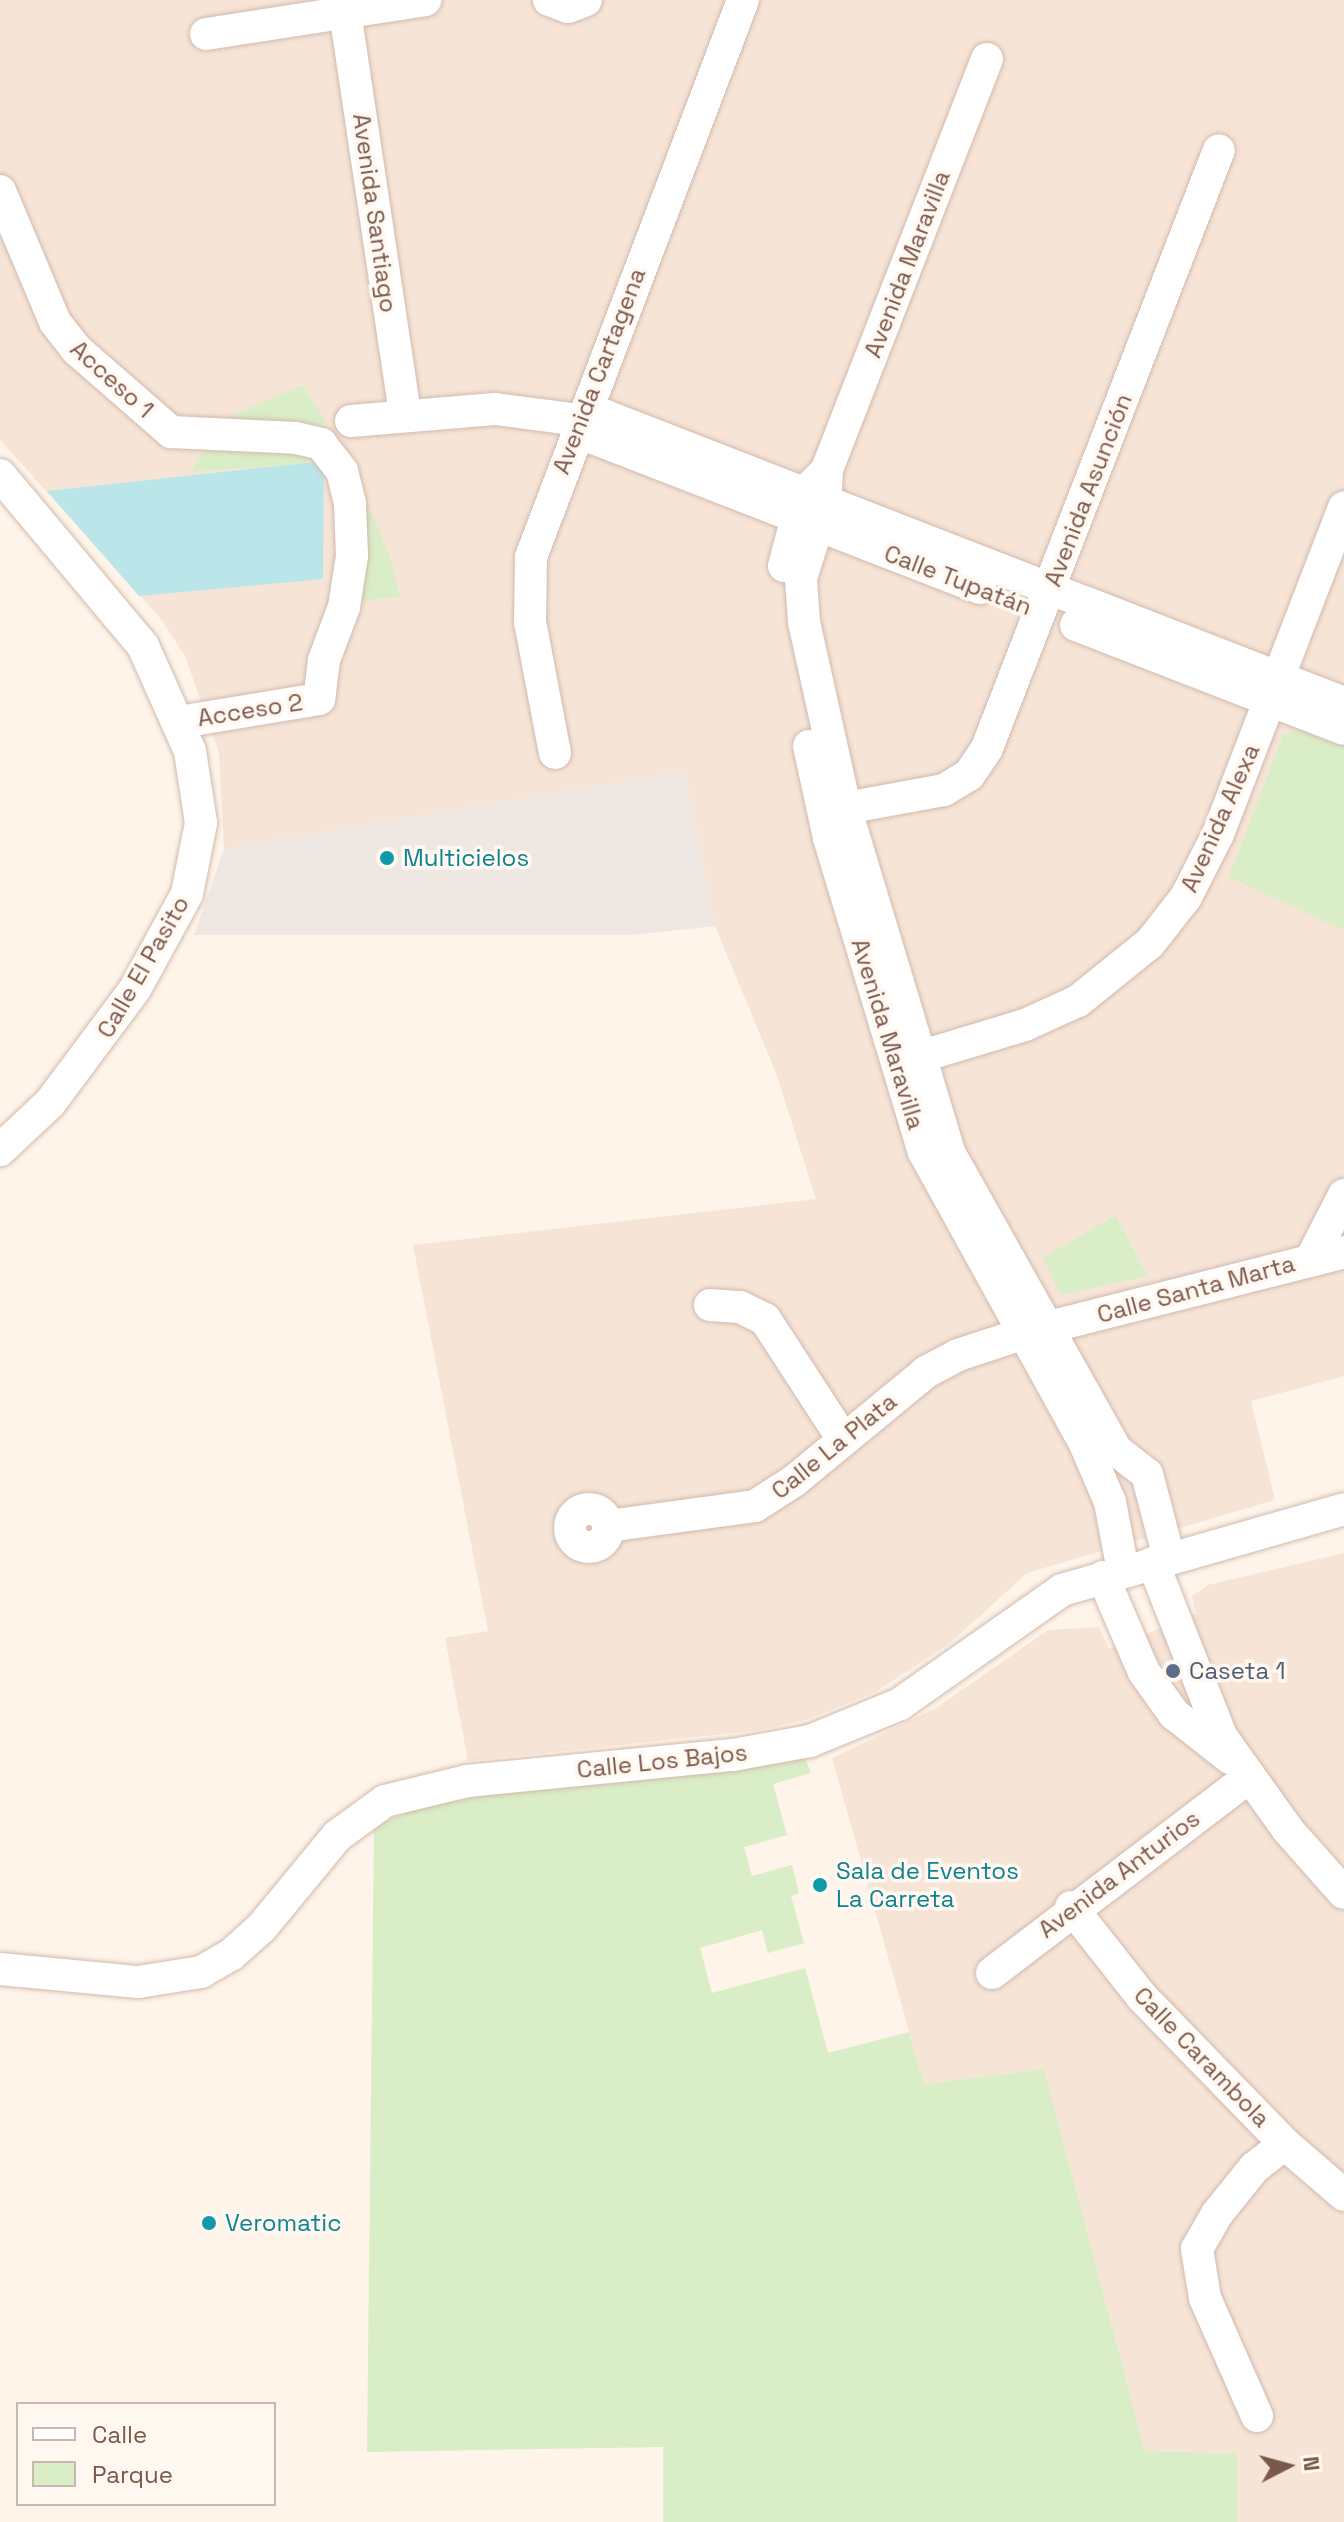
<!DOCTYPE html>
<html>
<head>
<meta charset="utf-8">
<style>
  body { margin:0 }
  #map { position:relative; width:1344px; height:2522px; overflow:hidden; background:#fef4e9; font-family:"Space Grotesk",sans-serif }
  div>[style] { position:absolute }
  .residential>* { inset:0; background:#f6e5d7 }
  .industrial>* { inset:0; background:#efe7e2 }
  .green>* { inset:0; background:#d9edc6 }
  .water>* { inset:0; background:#bbe6e9 }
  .roads { filter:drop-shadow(0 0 2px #d2baad) drop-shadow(0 0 2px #d2baad) }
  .minor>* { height:32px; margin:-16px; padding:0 16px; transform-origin:16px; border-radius:16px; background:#fff }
  .minor>.ring { margin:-16px; padding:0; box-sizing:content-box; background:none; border:32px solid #fff; border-radius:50% }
  .dots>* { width:22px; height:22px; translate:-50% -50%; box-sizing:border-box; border:4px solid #fff8f1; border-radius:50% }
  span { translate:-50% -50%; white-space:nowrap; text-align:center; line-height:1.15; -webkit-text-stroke:7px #fff8f1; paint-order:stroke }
  .street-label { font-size:24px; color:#7b584a }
  .culture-label { font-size:24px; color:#0d838f }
  .left { translate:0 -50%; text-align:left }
  .service-label { font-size:24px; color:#4e5e75 }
  .legend { position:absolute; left:16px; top:2402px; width:260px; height:104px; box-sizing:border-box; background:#fff8f1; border:2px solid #cab8ae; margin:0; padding:10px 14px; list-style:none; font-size:24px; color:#7b584a }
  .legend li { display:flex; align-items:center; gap:16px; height:40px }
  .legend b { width:40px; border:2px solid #cab8ae }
  .north { position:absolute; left:1248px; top:2426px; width:80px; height:80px; -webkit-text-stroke:6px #fff8f1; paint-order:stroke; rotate:84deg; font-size:22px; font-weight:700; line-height:32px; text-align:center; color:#7b584a }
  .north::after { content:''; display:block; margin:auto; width:28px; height:36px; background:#7b584a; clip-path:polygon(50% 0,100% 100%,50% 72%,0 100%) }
</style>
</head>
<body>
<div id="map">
  <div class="residential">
    <div style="clip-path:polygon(0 0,1344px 0,1344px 1376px,1251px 1401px,1275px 1500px,1027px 1573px,948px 1645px,875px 1692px,806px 1720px,753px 1731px,468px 1761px,445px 1638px,488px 1631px,413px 1245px,816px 1199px,776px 1073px,715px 926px,685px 771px,224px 849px,219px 753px,185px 656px,160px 618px,0 440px)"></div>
    <div style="clip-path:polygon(1344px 1553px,1344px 2522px,1237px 2522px,1237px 2453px,1145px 2451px,1044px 2069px,924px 2084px,832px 1758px,936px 1708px,1048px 1630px,1099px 1627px,1109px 1649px,1196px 1614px,1192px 1596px,1208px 1585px)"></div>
  </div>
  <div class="industrial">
    <div style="clip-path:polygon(685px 771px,715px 926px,632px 935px,194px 935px,224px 849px)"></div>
  </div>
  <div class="green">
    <div style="clip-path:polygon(302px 385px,327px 423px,274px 429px,229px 424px,229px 417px)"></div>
    <div style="clip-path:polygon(240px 442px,307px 456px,308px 463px,191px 472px,205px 446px)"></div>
    <div style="clip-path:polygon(359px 482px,390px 557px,400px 597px,356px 601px)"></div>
    <div style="clip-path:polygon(1300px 729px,1344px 745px,1344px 930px,1229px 877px,1283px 735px)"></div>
    <div style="clip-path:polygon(1116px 1215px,1147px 1276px,1061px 1295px,1043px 1258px)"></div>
    <div style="clip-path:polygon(804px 1756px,811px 1773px,773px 1784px,787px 1835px,744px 1847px,752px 1876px,792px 1865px,799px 1893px,791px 1896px,804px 1943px,768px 1953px,762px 1930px,700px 1948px,712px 1993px,805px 1968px,828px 2053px,909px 2032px,924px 2084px,1044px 2069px,1145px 2451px,1237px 2453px,1237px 2522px,663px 2522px,663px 2447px,367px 2452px,374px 1826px,416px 1809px,481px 1796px)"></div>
  </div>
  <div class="water">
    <div style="clip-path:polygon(324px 461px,323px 579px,139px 596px,47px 491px)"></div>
  </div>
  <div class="roads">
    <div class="minor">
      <div style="left:549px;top:0;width:20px;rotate:20deg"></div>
      <div style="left:568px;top:7px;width:19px;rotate:-21deg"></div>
      <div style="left:345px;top:12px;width:407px;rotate:81.5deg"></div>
      <div style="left:206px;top:34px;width:222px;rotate:-8.8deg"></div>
      <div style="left:987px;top:59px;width:441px;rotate:111.3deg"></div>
      <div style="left:827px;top:470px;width:33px;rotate:93deg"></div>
      <div style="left:825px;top:503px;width:79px;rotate:107.7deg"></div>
      <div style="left:801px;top:578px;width:44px;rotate:86.1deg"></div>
      <div style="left:804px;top:622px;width:189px;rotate:77.5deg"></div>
      <div style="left:845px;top:807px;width:363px;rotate:73.2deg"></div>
      <div style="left:950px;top:1154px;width:339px;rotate:60.7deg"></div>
      <div style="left:1116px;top:1450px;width:39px;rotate:38deg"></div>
      <div style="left:1147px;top:1474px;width:87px;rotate:75.3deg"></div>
      <div style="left:0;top:191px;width:142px;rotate:67.2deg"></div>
      <div style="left:55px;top:322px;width:36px;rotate:52deg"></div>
      <div style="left:77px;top:350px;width:125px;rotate:41.1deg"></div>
      <div style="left:171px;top:432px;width:125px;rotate:2.7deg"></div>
      <div style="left:296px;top:438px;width:26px;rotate:13deg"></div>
      <div style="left:321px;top:444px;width:34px;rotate:52deg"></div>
      <div style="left:342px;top:471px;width:34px;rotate:76deg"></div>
      <div style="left:350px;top:504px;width:52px;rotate:87.8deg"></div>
      <div style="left:352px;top:556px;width:52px;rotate:98.9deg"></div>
      <div style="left:344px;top:607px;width:57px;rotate:110.7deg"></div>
      <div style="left:324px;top:660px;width:39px;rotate:97deg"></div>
      <div style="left:319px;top:699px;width:141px;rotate:170.6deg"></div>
      <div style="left:580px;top:420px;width:25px;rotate:50deg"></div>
      <div style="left:596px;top:439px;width:412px;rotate:21.2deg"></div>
      <div style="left:351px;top:421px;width:144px;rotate:-4.8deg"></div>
      <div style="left:495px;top:409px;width:86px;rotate:7.4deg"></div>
      <div style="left:580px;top:420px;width:24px;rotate:-12deg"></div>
      <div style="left:603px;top:415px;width:795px;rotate:21.24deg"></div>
      <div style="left:0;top:475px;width:223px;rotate:50.1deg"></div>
      <div style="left:143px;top:646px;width:115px;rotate:65.9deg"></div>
      <div style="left:190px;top:751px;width:73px;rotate:81.3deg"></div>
      <div style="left:201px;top:823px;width:72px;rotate:101.2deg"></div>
      <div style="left:187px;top:894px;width:108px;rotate:118.7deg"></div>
      <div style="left:135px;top:989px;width:142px;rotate:126.7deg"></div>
      <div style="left:50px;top:1103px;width:69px;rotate:136.8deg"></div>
      <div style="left:784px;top:566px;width:74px;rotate:-75.2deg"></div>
      <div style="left:803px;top:494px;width:34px;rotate:-45deg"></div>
      <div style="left:1076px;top:625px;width:287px;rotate:21.2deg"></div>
      <div style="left:809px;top:746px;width:94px;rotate:77.7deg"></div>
      <div style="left:829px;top:838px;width:328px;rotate:73.2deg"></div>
      <div style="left:924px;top:1152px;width:333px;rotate:61.1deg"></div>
      <div style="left:1085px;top:1444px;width:63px;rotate:66.7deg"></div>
      <div style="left:1110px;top:1502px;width:70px;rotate:79.3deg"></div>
      <div style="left:555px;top:753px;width:133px;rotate:-100.8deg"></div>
      <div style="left:530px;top:622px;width:65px;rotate:-89.1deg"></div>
      <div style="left:531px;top:557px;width:596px;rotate:-69.16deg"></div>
      <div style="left:824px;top:812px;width:122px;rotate:-10.4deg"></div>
      <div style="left:944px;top:790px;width:29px;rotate:-31deg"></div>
      <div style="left:969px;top:775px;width:32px;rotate:-56deg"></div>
      <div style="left:987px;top:748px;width:641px;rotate:-68.8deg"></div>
      <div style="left:899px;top:1063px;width:132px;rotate:-16.8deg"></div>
      <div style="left:1025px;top:1025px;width:58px;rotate:-24.4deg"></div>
      <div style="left:1078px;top:1001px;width:92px;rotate:-38.9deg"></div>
      <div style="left:1150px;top:943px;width:58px;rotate:-52deg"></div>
      <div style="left:1186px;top:897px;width:71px;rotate:-63.1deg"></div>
      <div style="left:1218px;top:834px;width:350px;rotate:-68.9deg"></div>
      <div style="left:1311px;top:1259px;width:72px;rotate:-62.7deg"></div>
      <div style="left:710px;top:1305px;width:30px;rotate:4deg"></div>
      <div style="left:740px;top:1307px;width:28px;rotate:26deg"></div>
      <div style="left:765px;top:1319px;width:143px;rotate:57deg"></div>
      <div class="ring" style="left:570px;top:1509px;width:6px;height:6px"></div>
      <div style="left:608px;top:1526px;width:148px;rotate:-7.7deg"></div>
      <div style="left:755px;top:1506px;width:46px;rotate:-32.7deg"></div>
      <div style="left:794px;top:1481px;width:171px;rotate:-39.5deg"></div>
      <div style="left:926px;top:1372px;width:36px;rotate:-28deg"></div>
      <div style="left:958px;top:1355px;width:71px;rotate:-18.2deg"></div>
      <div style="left:1025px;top:1333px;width:329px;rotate:-14.2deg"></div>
      <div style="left:1153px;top:1563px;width:186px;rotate:68.5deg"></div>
      <div style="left:1221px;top:1736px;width:115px;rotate:54.5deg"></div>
      <div style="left:1288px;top:1830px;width:84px;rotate:48.4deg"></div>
      <div style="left:1103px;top:1577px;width:103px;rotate:66.7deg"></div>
      <div style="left:1144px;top:1672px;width:52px;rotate:54.5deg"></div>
      <div style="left:1174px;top:1714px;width:71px;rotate:38.2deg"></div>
      <div style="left:1071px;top:1907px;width:115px;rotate:51.7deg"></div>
      <div style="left:1142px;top:1997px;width:205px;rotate:45.8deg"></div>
      <div style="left:1285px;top:2144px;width:78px;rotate:40.8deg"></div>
      <div style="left:0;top:1969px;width:139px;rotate:5.4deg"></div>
      <div style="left:138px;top:1982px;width:64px;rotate:-9deg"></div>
      <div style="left:201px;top:1972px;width:34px;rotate:-30deg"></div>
      <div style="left:231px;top:1955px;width:42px;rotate:-42.1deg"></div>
      <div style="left:262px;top:1927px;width:118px;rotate:-50.5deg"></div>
      <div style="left:337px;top:1836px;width:59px;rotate:-36.1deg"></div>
      <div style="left:385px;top:1801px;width:84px;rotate:-13.7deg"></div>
      <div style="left:467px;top:1781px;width:267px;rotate:-5.6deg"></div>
      <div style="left:733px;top:1755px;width:78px;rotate:-10.3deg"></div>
      <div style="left:810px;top:1741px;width:97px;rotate:-22.3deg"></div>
      <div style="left:900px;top:1704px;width:198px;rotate:-35.1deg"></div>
      <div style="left:1062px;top:1590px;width:293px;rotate:-16deg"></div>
      <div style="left:992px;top:1973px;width:323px;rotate:-37.3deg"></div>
      <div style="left:1257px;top:2416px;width:129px;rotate:-113.8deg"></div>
      <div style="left:1205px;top:2298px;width:50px;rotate:-99.3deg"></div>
      <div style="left:1197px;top:2249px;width:40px;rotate:-60.3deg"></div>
      <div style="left:1217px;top:2214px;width:59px;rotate:-51.2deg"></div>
      <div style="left:1254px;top:2168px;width:39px;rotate:-38deg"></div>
    </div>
  </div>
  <div class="dots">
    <div style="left:387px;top:858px;background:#0f9aa8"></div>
    <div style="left:1173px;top:1671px;background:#5c6f8a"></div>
    <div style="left:820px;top:1885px;background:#0f9aa8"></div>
    <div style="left:209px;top:2223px;background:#0f9aa8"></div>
  </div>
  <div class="street-label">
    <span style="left:375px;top:213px;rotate:82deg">Avenida Santiago</span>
    <span style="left:907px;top:264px;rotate:-69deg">Avenida Maravilla</span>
    <span style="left:599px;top:371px;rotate:-69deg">Avenida Cartagena</span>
    <span style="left:112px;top:379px;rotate:42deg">Acceso 1</span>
    <span style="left:1088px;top:490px;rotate:-69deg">Avenida Asunción</span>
    <span style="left:958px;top:580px;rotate:21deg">Calle Tupatán</span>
    <span style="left:250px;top:710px;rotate:-9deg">Acceso 2</span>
    <span style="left:1220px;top:818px;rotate:-66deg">Avenida Alexa</span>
    <span style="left:143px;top:967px;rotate:-60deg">Calle El Pasito</span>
    <span style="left:888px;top:1034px;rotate:73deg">Avenida Maravilla</span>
    <span style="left:1196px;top:1289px;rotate:-15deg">Calle Santa Marta</span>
    <span style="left:834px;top:1446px;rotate:-39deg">Calle La Plata</span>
    <span style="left:662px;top:1761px;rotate:-6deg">Calle Los Bajos</span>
    <span style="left:1119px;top:1874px;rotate:-37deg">Avenida Anturios</span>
    <span style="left:1202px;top:2057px;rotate:46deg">Calle Carambola</span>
  </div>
  <div class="culture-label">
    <span class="left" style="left:403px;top:858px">Multicielos</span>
    <span class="left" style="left:836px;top:1885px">Sala de Eventos<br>La Carreta</span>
    <span class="left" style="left:225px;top:2223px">Veromatic</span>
  </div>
  <div class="service-label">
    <span class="left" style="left:1189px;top:1671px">Caseta 1</span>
  </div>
  <ul class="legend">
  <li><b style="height:10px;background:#fff"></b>Calle</li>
  <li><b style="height:22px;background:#d9edc6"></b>Parque</li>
  </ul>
  <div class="north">N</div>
</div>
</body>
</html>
